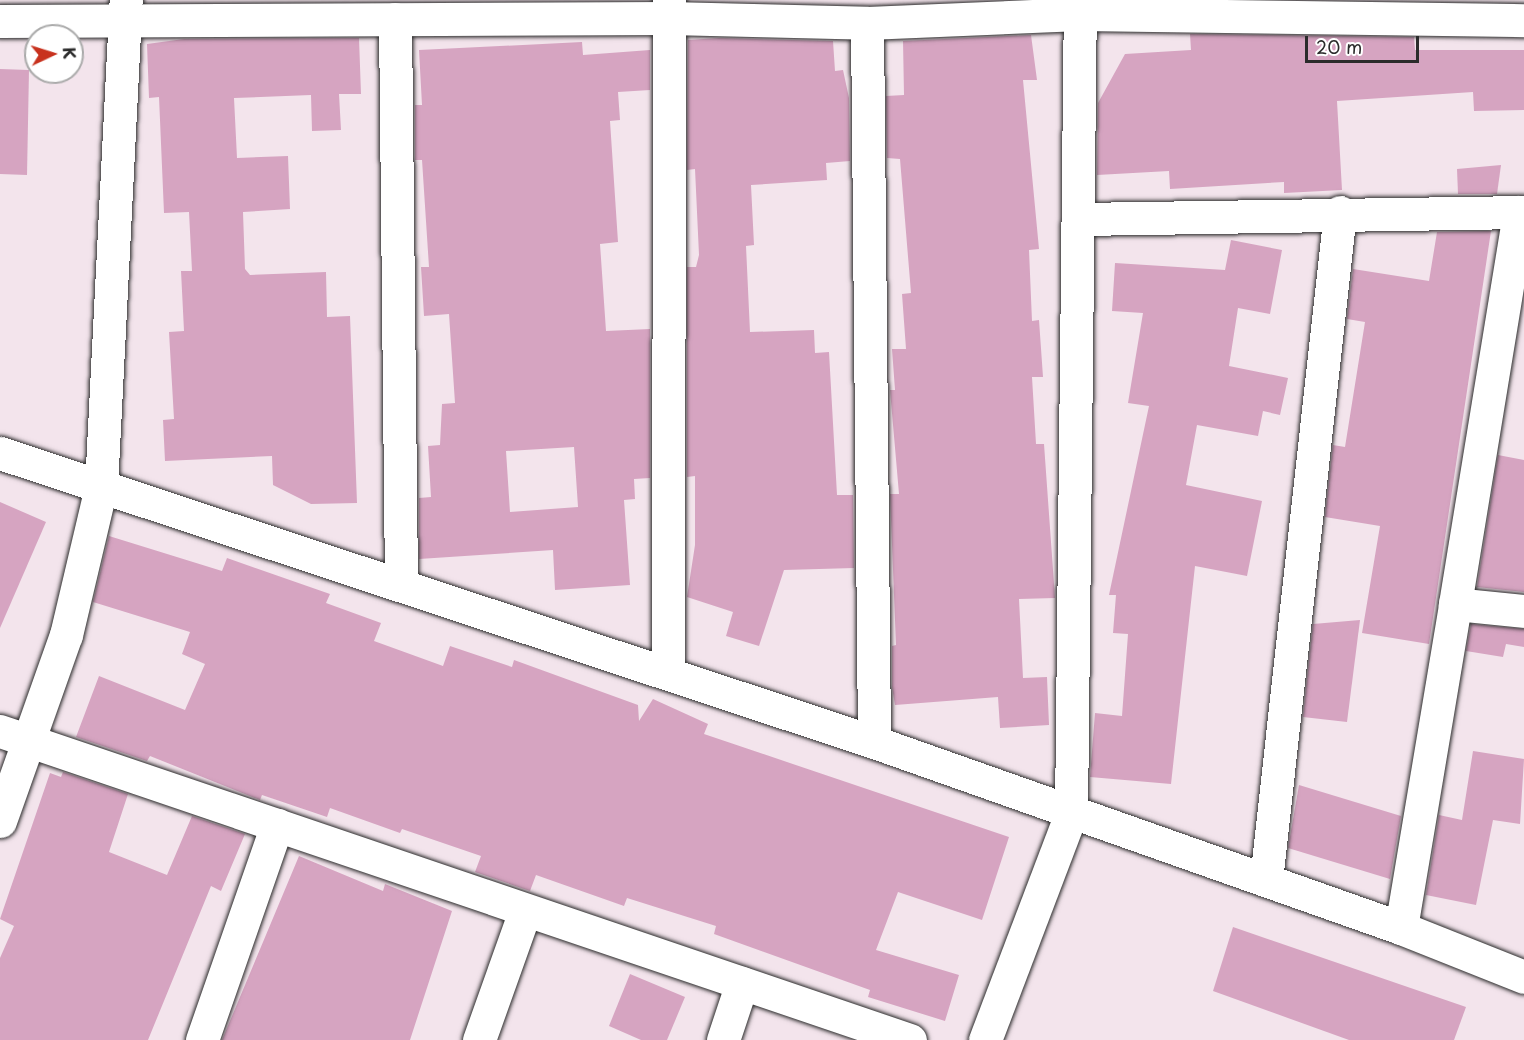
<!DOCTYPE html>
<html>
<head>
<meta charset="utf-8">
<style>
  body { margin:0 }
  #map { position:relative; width:1524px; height:1040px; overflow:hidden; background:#f3e4ec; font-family:"Playpen Sans",sans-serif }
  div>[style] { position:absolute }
  .building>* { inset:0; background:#d6a4c1 }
  .roads { filter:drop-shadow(0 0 2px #2b2b2b) drop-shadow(0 0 2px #2b2b2b) }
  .minor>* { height:33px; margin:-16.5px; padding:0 16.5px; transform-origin:16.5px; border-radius:16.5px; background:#fff }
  span { translate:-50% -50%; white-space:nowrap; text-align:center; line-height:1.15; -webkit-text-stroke:5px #fff; paint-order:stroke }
  .north { position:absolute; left:24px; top:24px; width:60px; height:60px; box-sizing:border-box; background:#fff; border:2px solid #aaa; border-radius:50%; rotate:86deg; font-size:16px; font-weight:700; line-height:24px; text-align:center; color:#2b2b2b }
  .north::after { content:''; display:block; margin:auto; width:21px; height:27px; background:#c8321e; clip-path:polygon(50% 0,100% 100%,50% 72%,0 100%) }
  .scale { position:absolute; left:1305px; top:36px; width:114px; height:27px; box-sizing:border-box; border:3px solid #2b2b2b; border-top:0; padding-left:8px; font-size:18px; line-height:21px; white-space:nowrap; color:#2b2b2b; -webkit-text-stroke:4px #fff; paint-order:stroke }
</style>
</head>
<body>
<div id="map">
  <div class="building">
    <div style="clip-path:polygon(1190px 34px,1414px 37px,1415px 50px,1524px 50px,1524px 110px,1474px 111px,1473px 92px,1337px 101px,1342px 190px,1284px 193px,1284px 182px,1170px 189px,1169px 171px,1097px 175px,1098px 103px,1125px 54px,1191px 50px)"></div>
    <div style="clip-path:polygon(1031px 35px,1037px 80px,1023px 80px,1039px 249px,1029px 250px,1032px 321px,1039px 320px,1043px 377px,1032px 377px,1036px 444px,1044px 444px,1055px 598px,1019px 599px,1023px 678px,1047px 677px,1049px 725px,1000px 728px,998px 697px,895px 705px,892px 687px,892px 646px,896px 645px,890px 494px,899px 494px,890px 390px,895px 390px,892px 349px,906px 349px,902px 294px,911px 293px,900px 159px,887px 158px,886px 96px,904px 95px,903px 41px)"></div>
    <div style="clip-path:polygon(359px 38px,361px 94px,339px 94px,341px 130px,312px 131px,311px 95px,234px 98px,237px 158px,288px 156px,290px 209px,243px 212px,245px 269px,250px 275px,326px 272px,327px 317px,350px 316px,357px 503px,311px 504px,273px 485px,272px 456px,165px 461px,163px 420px,174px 419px,169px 332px,184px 331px,181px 271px,192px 271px,189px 212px,164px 213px,159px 97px,149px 98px,147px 44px,184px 39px)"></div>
    <div style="clip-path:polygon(719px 38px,833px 41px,835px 71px,843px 70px,849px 98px,850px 161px,826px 163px,827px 180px,751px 185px,754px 245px,746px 246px,750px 332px,814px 330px,815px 353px,829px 352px,837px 495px,853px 495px,854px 568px,784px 570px,759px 646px,726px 636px,733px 612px,687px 597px,695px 545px,695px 476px,687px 477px,687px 267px,696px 267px,699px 255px,695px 169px,687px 170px,688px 40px)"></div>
    <div style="clip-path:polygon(evenodd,582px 42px,583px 55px,650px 50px,650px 90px,618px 92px,620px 120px,610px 121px,618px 242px,600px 244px,606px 331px,650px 329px,650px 478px,634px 479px,635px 499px,624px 500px,630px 585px,555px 590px,553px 550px,419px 559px,419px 498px,431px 497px,428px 446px,440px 445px,442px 404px,455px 403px,449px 314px,424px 316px,421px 267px,429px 267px,422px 160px,415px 160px,415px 105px,422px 105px,419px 50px,582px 42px,574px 447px,578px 507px,510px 512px,506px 451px,574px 447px)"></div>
    <div style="clip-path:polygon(0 69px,29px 70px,27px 175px,0 174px)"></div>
    <div style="clip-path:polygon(1501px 165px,1497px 194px,1458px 194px,1457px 169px)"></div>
    <div style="clip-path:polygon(1491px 231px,1429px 644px,1362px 633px,1380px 526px,1325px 517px,1333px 445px,1345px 447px,1365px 322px,1347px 319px,1353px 269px,1429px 281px,1437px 232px)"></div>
    <div style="clip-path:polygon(1231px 240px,1282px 250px,1270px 314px,1238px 308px,1229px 366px,1288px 378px,1280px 415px,1263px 411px,1258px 436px,1197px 425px,1186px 485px,1262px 501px,1247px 576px,1195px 566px,1171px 784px,1090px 777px,1095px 713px,1122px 716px,1128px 634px,1113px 633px,1116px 595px,1109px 595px,1149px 406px,1128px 403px,1143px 313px,1112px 311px,1115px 263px,1225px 270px)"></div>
    <div style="clip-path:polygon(1498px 455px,1524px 460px,1524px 592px,1477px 587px)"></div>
    <div style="clip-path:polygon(0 502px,46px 522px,0 628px)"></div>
    <div style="clip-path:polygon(109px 536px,222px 571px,227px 558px,330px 594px,326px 603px,381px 623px,374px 641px,443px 666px,450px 646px,512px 667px,514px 660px,638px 705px,639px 721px,653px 699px,708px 724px,704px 734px,1009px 837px,982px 920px,898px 892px,876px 950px,959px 975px,945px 1021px,868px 997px,870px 990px,714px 934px,716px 926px,627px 898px,624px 906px,536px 875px,530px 891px,475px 872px,481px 856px,402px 829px,400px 833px,330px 808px,327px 817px,262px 795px,260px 800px,150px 756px,147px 761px,76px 737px,99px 676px,185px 710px,205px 664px,182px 654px,190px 632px,93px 602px)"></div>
    <div style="clip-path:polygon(1360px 620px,1347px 722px,1303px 717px,1313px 624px)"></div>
    <div style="clip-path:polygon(1471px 624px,1524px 629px,1524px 647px,1506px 644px,1503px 657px,1466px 651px)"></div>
    <div style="clip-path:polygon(1473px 751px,1524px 759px,1520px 824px,1493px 820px,1476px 905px,1426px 895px,1439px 815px,1462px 820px)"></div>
    <div style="clip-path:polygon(63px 772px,128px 794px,109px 852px,167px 875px,192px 816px,245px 834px,221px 891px,211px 886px,148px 1040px,0 1040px,0 958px,14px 926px,0 919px,50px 773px,61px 777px)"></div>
    <div style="clip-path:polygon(1299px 785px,1401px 816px,1390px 879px,1288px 848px)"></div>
    <div style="clip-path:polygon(299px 856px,383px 891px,385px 884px,452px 911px,410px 1040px,222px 1040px)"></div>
    <div style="clip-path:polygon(1233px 927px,1466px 1007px,1454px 1040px,1349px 1040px,1213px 991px)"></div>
    <div style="clip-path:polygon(630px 974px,685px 997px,667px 1040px,641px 1040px,609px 1026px)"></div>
  </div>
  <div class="roads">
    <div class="minor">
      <div style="left:395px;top:19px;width:565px;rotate:89.39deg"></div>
      <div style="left:0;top:21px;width:669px;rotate:-0.26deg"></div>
      <div style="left:669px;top:18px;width:198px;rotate:1.4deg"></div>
      <div style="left:867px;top:23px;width:213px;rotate:-2.4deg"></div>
      <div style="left:1080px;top:14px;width:444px;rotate:0.8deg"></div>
      <div style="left:867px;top:23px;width:719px;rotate:89.44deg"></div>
      <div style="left:1079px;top:219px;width:445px;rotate:-0.9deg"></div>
      <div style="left:0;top:453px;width:921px;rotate:18.3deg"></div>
      <div style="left:874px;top:742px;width:559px;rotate:19.44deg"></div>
      <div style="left:1401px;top:928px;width:132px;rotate:21.7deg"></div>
      <div style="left:1455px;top:604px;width:397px;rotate:-80.7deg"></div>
      <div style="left:668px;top:672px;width:672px;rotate:-89.91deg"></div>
      <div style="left:0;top:731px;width:961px;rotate:18.76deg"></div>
      <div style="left:0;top:821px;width:197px;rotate:-70.5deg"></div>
      <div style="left:66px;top:635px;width:152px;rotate:-76.7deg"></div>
      <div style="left:101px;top:487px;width:488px;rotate:-87.1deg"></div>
      <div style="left:1266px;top:880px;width:672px;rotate:-83.68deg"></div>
      <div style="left:1401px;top:928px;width:328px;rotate:-80.5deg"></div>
      <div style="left:1455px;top:604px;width:69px;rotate:5.8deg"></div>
      <div style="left:202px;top:1040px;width:228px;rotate:-70.8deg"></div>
      <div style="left:479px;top:1040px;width:137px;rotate:-70.4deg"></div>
      <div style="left:723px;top:1040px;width:60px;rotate:-71.6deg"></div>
      <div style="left:985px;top:1040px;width:242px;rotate:-69.2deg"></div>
      <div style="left:1071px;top:814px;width:814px;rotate:-89.37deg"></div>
    </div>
  </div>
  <div class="north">K</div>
  <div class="scale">20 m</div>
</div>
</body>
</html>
